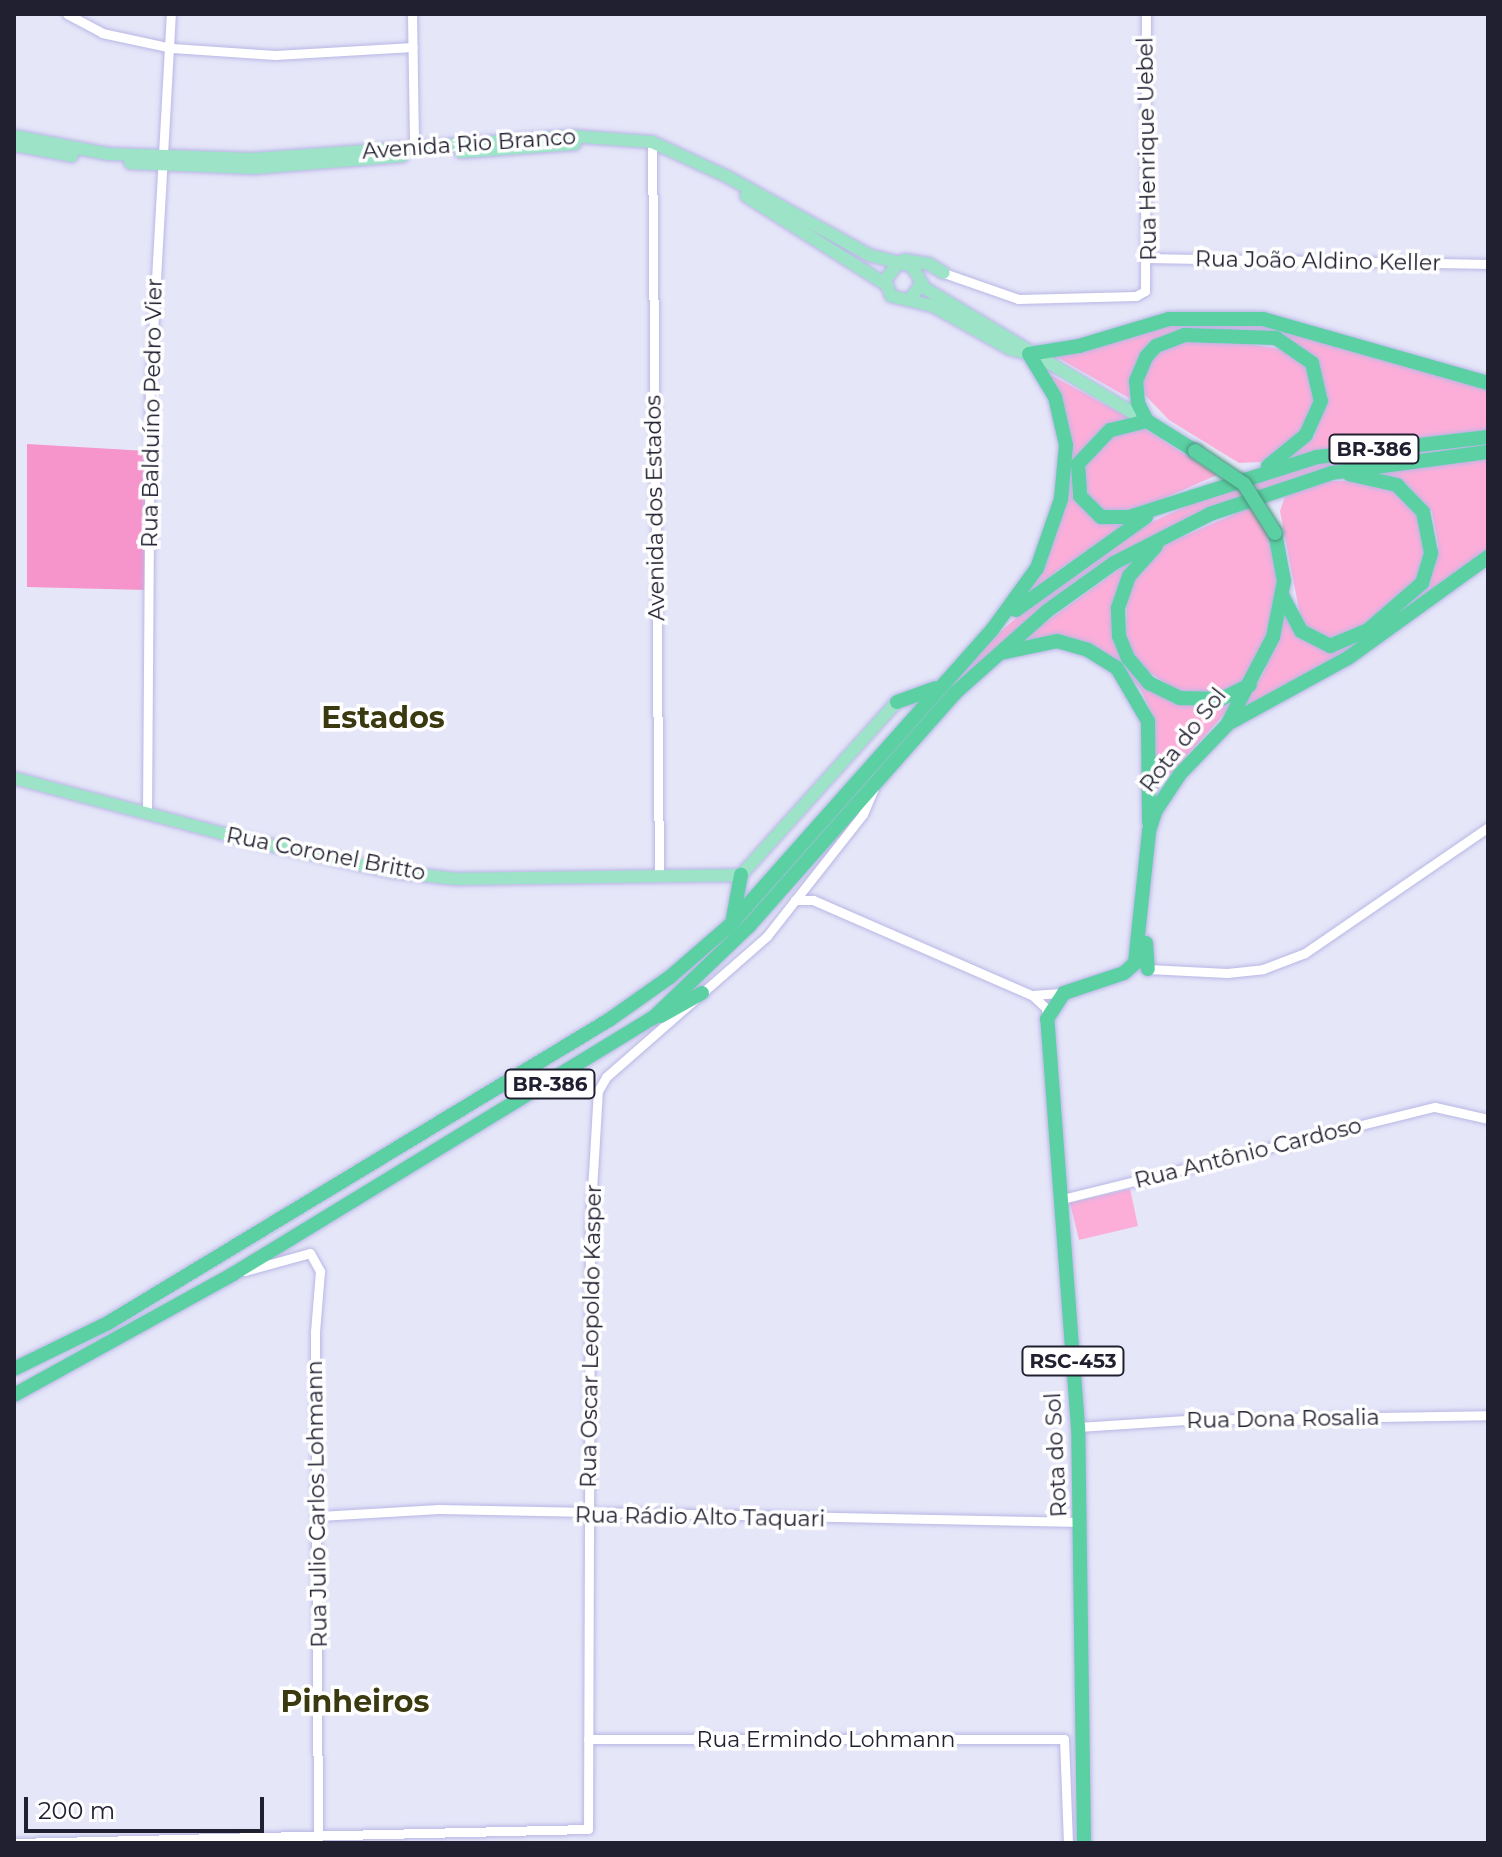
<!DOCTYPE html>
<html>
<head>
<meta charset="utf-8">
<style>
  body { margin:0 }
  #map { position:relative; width:1502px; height:1857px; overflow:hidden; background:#e6e6f9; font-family:Montserrat,sans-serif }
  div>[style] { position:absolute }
  .green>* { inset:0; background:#fcaed9 }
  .forest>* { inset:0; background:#f694cc }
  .roads { filter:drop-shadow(0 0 2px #b8b7e5) drop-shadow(0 0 2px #b8b7e5) }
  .minor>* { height:9px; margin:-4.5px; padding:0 4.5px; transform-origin:4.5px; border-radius:4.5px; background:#fff }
  .major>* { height:12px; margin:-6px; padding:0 6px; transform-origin:6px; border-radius:6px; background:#9de3c8 }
  .highway>* { height:14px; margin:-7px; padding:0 7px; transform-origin:7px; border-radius:7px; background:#5bd0a3 }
  .bridges { filter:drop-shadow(0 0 2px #47927b) drop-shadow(0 0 2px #47927b) }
  .highway-bridge>* { height:14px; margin:-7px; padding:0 7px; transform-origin:7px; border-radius:7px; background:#5bd0a3 }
  span { translate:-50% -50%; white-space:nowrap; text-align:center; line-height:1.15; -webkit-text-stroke:7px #fff; paint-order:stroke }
  .shield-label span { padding:2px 6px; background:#fff; border:2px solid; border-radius:6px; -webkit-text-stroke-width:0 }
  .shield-label { font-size:20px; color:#212031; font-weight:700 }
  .street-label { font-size:22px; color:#212031 }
  .district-label { font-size:30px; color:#3b390f; font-weight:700 }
  .frame { position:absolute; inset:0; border:16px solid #212031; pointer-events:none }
  .scale { position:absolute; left:24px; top:1797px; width:240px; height:36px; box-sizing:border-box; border:4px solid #212031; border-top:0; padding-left:10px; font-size:24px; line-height:28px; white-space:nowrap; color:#212031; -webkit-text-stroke:6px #fff; paint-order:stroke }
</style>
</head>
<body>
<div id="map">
  <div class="green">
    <div style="clip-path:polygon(1171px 322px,1269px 327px,1488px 389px,1488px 434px,1285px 461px,1314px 437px,1325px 402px,1312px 357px,1292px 340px,1262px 332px,1161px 337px,1150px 345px,1129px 398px,1053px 355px)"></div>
    <div style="clip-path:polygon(1208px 338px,1287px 350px,1311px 373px,1315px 412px,1294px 441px,1261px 462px,1239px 463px,1169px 420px,1143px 393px,1143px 371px,1164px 346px)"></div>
    <div style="clip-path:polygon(1049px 374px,1133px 420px,1097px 433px,1080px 452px,1076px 496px,1099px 520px,1132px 522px,1058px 570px,1010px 610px,1042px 567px,1062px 516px,1068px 424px)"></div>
    <div style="clip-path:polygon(1144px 428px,1217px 475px,1133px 512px,1106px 514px,1090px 503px,1082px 465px,1114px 432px)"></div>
    <div style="clip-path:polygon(1488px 442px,1488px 448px,1350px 464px,1260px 491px,1252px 478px,1316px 462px)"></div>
    <div style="clip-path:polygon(1488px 456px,1488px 553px,1377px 637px,1240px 712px,1264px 672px,1284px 613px,1343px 648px,1372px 634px,1429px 586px,1438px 545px,1432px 512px,1407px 484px,1378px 474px)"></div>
    <div style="clip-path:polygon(1324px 481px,1357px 481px,1396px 492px,1418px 513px,1426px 541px,1419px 581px,1343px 641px,1311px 635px,1301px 620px,1280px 511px,1286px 494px)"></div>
    <div style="clip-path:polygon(1236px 484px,1245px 495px,1044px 607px,788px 878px,781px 873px,996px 636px,1038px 598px,1134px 530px)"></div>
    <div style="clip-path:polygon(1253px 506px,1274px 549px,1279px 588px,1259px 665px,1229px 695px,1182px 694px,1143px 668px,1126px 643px,1127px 590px,1147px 559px,1164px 545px)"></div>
    <div style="clip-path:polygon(1153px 545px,1133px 566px,1116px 636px,1162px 693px,1238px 699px,1153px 793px,1153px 716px,1141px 690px,1117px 661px,1091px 646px,1012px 646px)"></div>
    <div style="clip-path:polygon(1130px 1189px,1138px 1226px,1079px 1240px,1070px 1203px)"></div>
  </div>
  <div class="forest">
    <div style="clip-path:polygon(27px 444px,147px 451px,146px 590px,27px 587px)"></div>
  </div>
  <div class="roads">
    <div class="minor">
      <div style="left:67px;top:14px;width:40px;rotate:28deg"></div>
      <div style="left:102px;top:33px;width:72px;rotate:12.1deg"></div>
      <div style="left:172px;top:48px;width:103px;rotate:3.9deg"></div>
      <div style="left:275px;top:55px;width:138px;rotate:-3.3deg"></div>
      <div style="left:412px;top:14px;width:134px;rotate:89.1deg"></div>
      <div style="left:652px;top:142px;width:731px;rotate:89.45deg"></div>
      <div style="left:1149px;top:258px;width:339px;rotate:1deg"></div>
      <div style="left:941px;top:272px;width:82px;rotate:19.3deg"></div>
      <div style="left:1018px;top:299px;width:118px;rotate:-1.5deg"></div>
      <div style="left:1136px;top:296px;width:10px;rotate:-29deg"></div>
      <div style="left:1145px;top:291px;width:277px;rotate:-89.8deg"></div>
      <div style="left:147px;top:813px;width:426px;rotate:-89.6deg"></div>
      <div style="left:150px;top:387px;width:374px;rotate:-86.8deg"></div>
      <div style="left:795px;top:900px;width:18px"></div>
      <div style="left:813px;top:900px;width:239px;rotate:23.5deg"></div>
      <div style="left:1032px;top:995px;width:19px;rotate:43deg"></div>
      <div style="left:1046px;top:1008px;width:11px;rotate:85deg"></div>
      <div style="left:1148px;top:969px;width:79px;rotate:2.9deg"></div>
      <div style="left:1227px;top:973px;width:36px;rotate:-6deg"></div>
      <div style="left:1263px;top:969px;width:45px;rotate:-20.9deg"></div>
      <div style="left:1305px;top:953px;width:222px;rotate:-34.5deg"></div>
      <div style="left:1032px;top:995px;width:32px;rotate:-4deg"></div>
      <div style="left:1062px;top:1199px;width:384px;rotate:-13.9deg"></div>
      <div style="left:1435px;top:1107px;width:54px;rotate:12.8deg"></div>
      <div style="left:245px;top:1271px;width:67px;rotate:-15.5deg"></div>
      <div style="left:310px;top:1253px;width:21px;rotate:61deg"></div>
      <div style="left:320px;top:1271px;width:61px;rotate:94.7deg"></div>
      <div style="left:315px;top:1332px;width:507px;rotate:89.66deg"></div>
      <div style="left:1078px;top:1427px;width:108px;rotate:-3.7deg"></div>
      <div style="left:1186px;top:1420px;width:302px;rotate:-0.9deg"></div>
      <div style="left:319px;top:1516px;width:120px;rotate:-3.3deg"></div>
      <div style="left:439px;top:1509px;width:642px;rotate:1.16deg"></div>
      <div style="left:588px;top:1739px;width:476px"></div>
      <div style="left:1064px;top:1739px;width:104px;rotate:87.8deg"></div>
      <div style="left:15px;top:1843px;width:573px;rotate:-1.4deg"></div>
      <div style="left:588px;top:1829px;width:605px;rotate:-89.81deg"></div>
      <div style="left:590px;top:1224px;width:133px;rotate:-86.6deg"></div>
      <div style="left:598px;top:1091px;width:16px;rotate:-60deg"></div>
      <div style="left:606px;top:1077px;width:214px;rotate:-41.2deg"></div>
      <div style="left:767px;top:936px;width:155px;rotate:-51.8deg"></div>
      <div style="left:863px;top:814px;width:28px;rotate:-67deg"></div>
    </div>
    <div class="major">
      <div style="left:14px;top:136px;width:96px;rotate:10.8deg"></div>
      <div style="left:108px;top:154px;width:144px;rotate:2deg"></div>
      <div style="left:252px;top:159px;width:320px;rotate:-4.1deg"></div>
      <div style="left:571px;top:136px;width:81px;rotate:4.2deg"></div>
      <div style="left:652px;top:142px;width:81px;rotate:24.7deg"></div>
      <div style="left:726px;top:176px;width:163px;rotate:28.9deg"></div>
      <div style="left:869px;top:255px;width:44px;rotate:14.3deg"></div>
      <div style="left:912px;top:266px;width:20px;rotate:60deg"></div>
      <div style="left:922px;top:283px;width:21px;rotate:127deg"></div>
      <div style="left:14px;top:145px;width:59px;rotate:10.7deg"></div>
      <div style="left:461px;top:152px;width:114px;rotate:-4deg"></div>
      <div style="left:130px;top:163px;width:124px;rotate:2.3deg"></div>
      <div style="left:254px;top:168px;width:149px;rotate:-4.6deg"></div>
      <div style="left:746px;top:196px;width:165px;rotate:32.3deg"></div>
      <div style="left:904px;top:260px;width:25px;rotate:9deg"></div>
      <div style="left:929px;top:264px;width:17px;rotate:31deg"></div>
      <div style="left:896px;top:266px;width:18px;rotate:128deg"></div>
      <div style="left:885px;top:280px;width:17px;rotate:69deg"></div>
      <div style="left:891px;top:296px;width:43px;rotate:13.4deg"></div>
      <div style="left:933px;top:306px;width:88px;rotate:29.2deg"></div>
      <div style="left:1010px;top:349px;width:20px;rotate:15deg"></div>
      <div style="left:921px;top:286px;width:263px;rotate:30.9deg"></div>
      <div style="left:14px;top:778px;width:237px;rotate:14.9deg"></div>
      <div style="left:243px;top:839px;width:155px;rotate:12.3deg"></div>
      <div style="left:394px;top:872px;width:63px;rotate:6.3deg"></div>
      <div style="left:457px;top:879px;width:284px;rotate:-0.8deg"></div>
      <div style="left:741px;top:875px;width:233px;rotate:-48deg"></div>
    </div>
    <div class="highway">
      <div style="left:1147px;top:421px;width:38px;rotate:166deg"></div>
      <div style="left:1110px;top:430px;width:47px;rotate:133.3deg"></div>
      <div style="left:1078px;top:464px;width:32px;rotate:86deg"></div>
      <div style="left:1080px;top:496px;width:30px;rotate:45deg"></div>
      <div style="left:1101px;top:517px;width:28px"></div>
      <div style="left:1129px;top:517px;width:197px;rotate:-17.7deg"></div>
      <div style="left:1317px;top:457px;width:172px;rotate:-6.7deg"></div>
      <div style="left:1195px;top:451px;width:57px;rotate:-148deg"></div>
      <div style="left:1147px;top:421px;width:20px;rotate:-117deg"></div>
      <div style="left:1138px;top:403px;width:22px;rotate:-95deg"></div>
      <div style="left:1136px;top:381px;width:26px;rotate:-67deg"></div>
      <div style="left:1146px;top:357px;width:15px;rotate:-48deg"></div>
      <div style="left:1156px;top:346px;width:31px;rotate:-21deg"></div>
      <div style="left:1185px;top:335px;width:91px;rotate:1.9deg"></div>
      <div style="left:1276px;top:338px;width:44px;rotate:34.8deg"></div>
      <div style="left:1312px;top:363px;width:39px;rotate:77deg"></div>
      <div style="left:1321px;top:401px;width:37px;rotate:114deg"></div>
      <div style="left:1306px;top:435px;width:49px;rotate:140.8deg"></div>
      <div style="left:1156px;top:546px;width:40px;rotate:132deg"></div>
      <div style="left:1129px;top:576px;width:34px;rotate:109deg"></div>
      <div style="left:1118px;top:608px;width:28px;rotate:88deg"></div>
      <div style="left:1119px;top:636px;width:24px;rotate:68deg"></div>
      <div style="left:1128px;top:658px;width:33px;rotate:50deg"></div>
      <div style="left:1149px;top:683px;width:34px;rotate:26deg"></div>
      <div style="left:1180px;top:698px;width:41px;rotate:1.4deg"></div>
      <div style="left:1221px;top:699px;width:32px;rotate:-26deg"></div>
      <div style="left:1283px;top:597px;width:38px;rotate:62deg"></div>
      <div style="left:1301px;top:631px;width:33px;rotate:27deg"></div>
      <div style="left:1330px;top:646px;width:41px;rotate:-22.8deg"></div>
      <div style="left:1368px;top:630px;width:72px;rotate:-41deg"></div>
      <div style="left:1422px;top:583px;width:31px;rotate:-73deg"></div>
      <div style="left:1431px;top:553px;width:42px;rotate:-101deg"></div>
      <div style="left:1423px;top:512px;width:37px;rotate:-134deg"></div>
      <div style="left:1397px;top:485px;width:49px;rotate:-167.1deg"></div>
      <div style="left:1016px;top:610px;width:160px;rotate:-35.6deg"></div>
      <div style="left:1001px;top:653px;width:57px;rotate:-12.1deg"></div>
      <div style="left:1057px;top:641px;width:32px;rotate:16deg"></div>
      <div style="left:1088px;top:650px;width:34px;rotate:32deg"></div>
      <div style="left:1117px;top:668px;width:61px;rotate:59.7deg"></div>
      <div style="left:1148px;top:721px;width:101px;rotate:89.4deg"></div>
      <div style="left:897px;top:702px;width:41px;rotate:-19.7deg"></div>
      <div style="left:1231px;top:722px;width:133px;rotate:-28.7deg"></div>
      <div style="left:1348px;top:658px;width:173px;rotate:-35.8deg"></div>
      <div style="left:733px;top:918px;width:44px;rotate:-79.5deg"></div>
      <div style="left:1146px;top:943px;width:26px;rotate:86deg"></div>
      <div style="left:661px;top:1016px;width:47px;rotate:-29.3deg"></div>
      <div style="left:14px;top:1369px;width:105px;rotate:-26.1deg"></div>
      <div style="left:108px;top:1323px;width:585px;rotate:-31.17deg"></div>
      <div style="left:609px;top:1020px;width:75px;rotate:-35.2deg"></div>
      <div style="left:670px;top:977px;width:79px;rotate:-40.9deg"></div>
      <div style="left:730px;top:925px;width:395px;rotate:-48.4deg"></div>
      <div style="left:992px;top:630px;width:77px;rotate:-54deg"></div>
      <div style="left:1037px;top:568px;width:73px;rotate:-70.8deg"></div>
      <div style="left:1061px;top:499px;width:54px;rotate:-84.7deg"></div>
      <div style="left:1066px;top:445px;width:49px;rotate:-102.9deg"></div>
      <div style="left:1055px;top:397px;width:50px;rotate:-121.2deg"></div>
      <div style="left:1029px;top:354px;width:51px;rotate:-9.1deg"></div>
      <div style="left:1079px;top:346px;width:94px;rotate:-16.7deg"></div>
      <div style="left:1169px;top:319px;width:94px"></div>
      <div style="left:1263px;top:319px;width:234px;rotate:15.9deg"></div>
      <div style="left:14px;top:1395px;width:250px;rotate:-28.9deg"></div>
      <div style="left:233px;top:1274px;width:492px;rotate:-31.4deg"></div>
      <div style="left:653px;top:1018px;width:133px;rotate:-43.8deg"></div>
      <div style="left:749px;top:926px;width:311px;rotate:-48.5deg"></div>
      <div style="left:955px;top:693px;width:123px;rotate:-41.7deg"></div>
      <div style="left:1047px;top:611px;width:82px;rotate:-35.6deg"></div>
      <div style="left:1114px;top:563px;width:108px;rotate:-27deg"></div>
      <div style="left:1210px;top:514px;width:129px;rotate:-18.6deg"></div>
      <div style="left:1332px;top:473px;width:157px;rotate:-7.7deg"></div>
      <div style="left:1084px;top:1843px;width:416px;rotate:-90.8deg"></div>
      <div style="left:1078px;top:1427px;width:409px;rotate:-94.3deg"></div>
      <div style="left:1047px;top:1019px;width:31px;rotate:-57deg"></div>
      <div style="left:1064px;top:993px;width:63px;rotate:-18.4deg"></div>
      <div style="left:1124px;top:973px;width:15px;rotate:-42deg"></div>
      <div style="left:1135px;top:963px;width:133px;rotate:-83.9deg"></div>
      <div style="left:1149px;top:831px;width:22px;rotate:-72deg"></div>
      <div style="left:1156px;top:810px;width:43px;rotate:-56.3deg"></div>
      <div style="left:1180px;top:774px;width:68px;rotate:-46.2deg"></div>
      <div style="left:1227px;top:725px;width:99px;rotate:-62.4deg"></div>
      <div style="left:1273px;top:637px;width:57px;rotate:-78.9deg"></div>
      <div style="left:1284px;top:581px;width:49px;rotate:-100.6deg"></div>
    </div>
  </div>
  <div class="bridges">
    <div class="highway-bridge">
      <div style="left:1195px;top:451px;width:59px;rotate:34deg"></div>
      <div style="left:1244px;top:484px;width:58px;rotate:57.7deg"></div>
    </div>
  </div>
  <div class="shield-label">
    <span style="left:1374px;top:449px">BR-386</span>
    <span style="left:550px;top:1084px">BR-386</span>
    <span style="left:1073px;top:1361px">RSC-453</span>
  </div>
  <div class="street-label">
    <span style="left:469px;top:144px;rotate:-4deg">Avenida Rio Branco</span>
    <span style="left:1147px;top:149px;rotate:-91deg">Rua Henrique Uebel</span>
    <span style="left:1318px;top:261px;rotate:1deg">Rua João Aldino Keller</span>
    <span style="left:152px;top:413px;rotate:-89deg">Rua Balduíno Pedro Vier</span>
    <span style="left:655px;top:508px;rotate:-91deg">Avenida dos Estados</span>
    <span style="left:1183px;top:740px;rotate:-52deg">Rota do Sol</span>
    <span style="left:326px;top:854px;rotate:11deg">Rua Coronel Britto</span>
    <span style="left:1248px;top:1153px;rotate:-14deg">Rua Antônio Cardoso</span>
    <span style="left:591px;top:1336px;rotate:-89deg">Rua Oscar Leopoldo Kasper</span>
    <span style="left:1283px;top:1419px;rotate:-1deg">Rua Dona Rosalia</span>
    <span style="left:1056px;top:1455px;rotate:-93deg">Rota do Sol</span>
    <span style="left:317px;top:1504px;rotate:-91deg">Rua Julio Carlos Lohmann</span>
    <span style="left:700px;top:1517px;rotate:1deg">Rua Rádio Alto Taquari</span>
    <span style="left:826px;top:1740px">Rua Ermindo Lohmann</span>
  </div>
  <div class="district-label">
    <span style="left:383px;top:718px">Estados</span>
    <span style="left:355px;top:1702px">Pinheiros</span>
  </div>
  <div class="frame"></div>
  <div class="scale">200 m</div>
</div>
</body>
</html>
